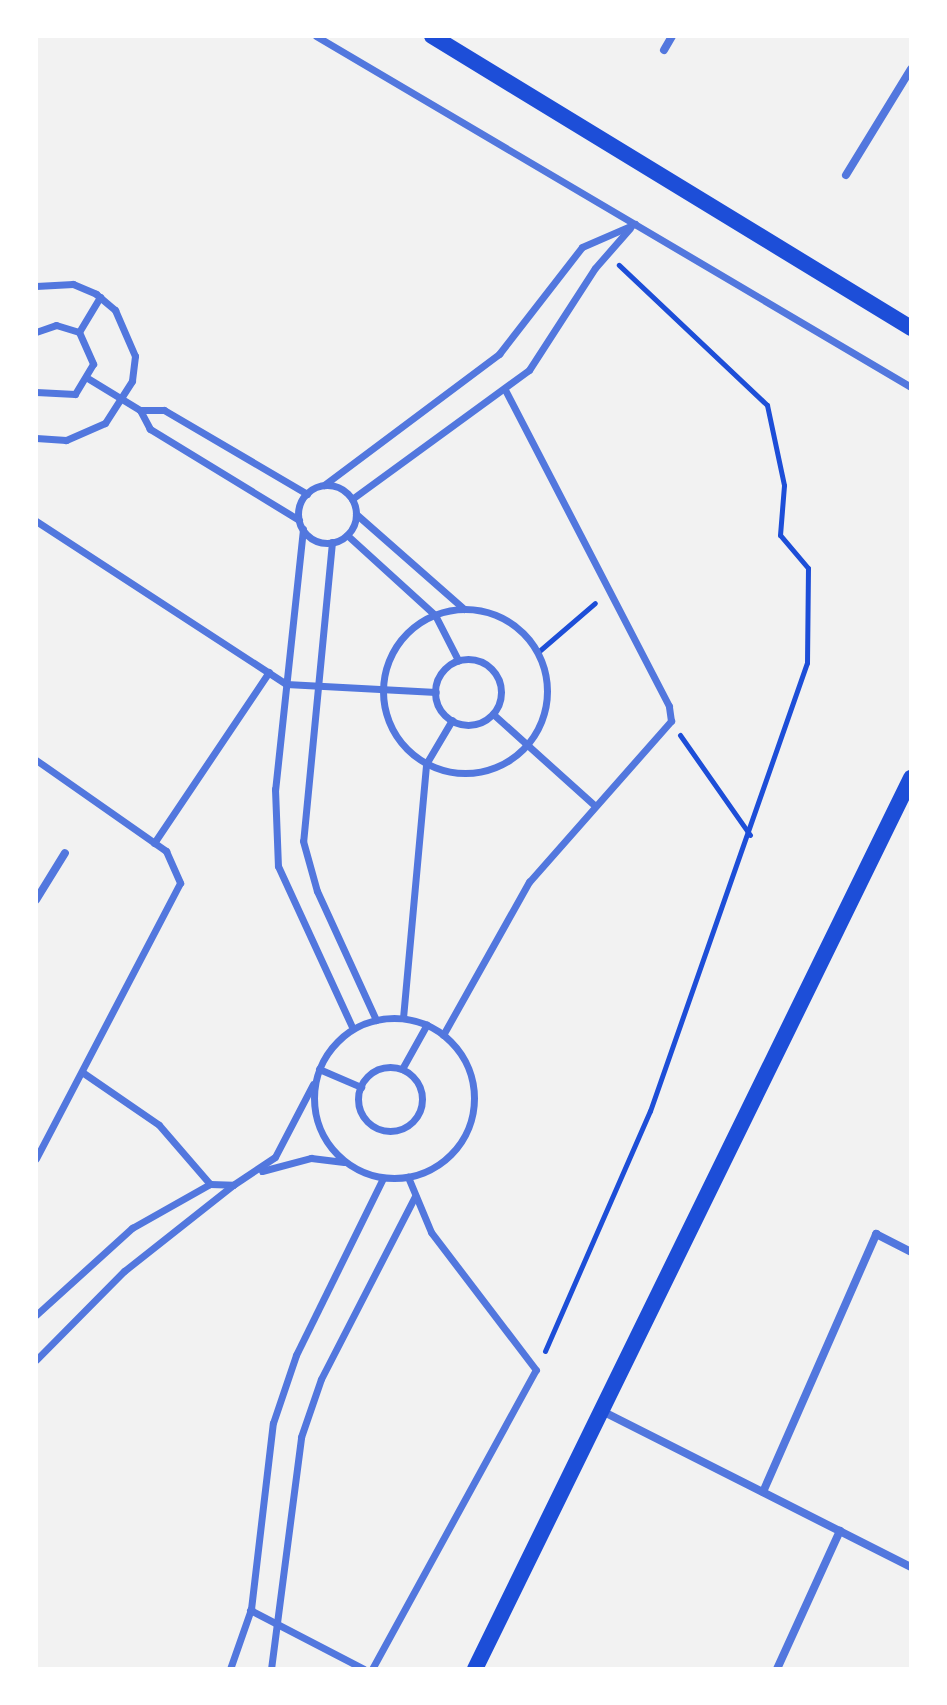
<!DOCTYPE html>
<html>
<head>
<meta charset="utf-8">
<style>
  body { margin:0 }
  #map { position:relative; width:947px; height:1705px; overflow:hidden; background:#f2f2f2; font-family:"Public Sans",sans-serif }
  div>[style] { position:absolute }
  .path>* { height:5px; margin:-2.5px; padding:0 2.5px; transform-origin:2.5px; border-radius:2.5px; background:#1d4ed8 }
  .pedestrian>* { height:7px; margin:-3.5px; padding:0 3.5px; transform-origin:3.5px; border-radius:3.5px; background:#5277de }
  .pedestrian>.ring { margin:-3.5px; padding:0; box-sizing:content-box; background:none; border:7px solid #5277de; border-radius:50% }
  .minor>* { height:8px; margin:-4px; padding:0 4px; transform-origin:4px; border-radius:4px; background:#5277de }
  .secondary>* { height:16px; margin:-8px; padding:0 8px; transform-origin:8px; border-radius:8px; background:#1d4ed8 }
  span { translate:-50% -50%; white-space:nowrap; text-align:center; line-height:1.15; -webkit-text-stroke:8px #fff; paint-order:stroke }
  .frame { position:absolute; inset:0; border:38px solid #fff; pointer-events:none }
</style>
</head>
<body>
<div id="map">
  <div class="path">
    <div style="left:538px;top:652px;width:75px;rotate:-40.7deg"></div>
    <div style="left:680px;top:735px;width:122px;rotate:55deg"></div>
    <div style="left:545px;top:1351px;width:262px;rotate:-66.4deg"></div>
    <div style="left:650px;top:1111px;width:475px;rotate:-70.7deg"></div>
    <div style="left:807px;top:663px;width:95px;rotate:-89.4deg"></div>
    <div style="left:808px;top:568px;width:43px;rotate:-130.3deg"></div>
    <div style="left:780px;top:535px;width:50px;rotate:-85.4deg"></div>
    <div style="left:784px;top:485px;width:82px;rotate:-102deg"></div>
    <div style="left:767px;top:405px;width:204px;rotate:-136.6deg"></div>
  </div>
  <div class="pedestrian">
    <div style="left:316px;top:36px;width:691px;rotate:30.54deg"></div>
    <div style="left:36px;top:286px;width:37px;rotate:-3deg"></div>
    <div style="left:73px;top:284px;width:25px;rotate:23deg"></div>
    <div style="left:96px;top:294px;width:25px;rotate:40deg"></div>
    <div style="left:115px;top:310px;width:50px;rotate:66.5deg"></div>
    <div style="left:135px;top:356px;width:25px;rotate:97deg"></div>
    <div style="left:132px;top:381px;width:50px;rotate:122.7deg"></div>
    <div style="left:105px;top:423px;width:43px;rotate:156.4deg"></div>
    <div style="left:66px;top:440px;width:30px;rotate:-176deg"></div>
    <div style="left:36px;top:332px;width:21px;rotate:-19deg"></div>
    <div style="left:56px;top:325px;width:24px;rotate:17deg"></div>
    <div style="left:79px;top:332px;width:35px;rotate:66deg"></div>
    <div style="left:93px;top:364px;width:35px;rotate:121deg"></div>
    <div style="left:75px;top:394px;width:39px;rotate:-177deg"></div>
    <div style="left:79px;top:332px;width:41px;rotate:-59deg"></div>
    <div style="left:89px;top:379px;width:60px;rotate:31.3deg"></div>
    <div style="left:324px;top:485px;width:219px;rotate:-36.8deg"></div>
    <div style="left:499px;top:354px;width:135px;rotate:-52.2deg"></div>
    <div style="left:582px;top:247px;width:58px;rotate:-23.5deg"></div>
    <div class="ring" style="left:298px;top:485px;width:51px;height:51px"></div>
    <div style="left:352px;top:499px;width:219px;rotate:-36.1deg"></div>
    <div style="left:529px;top:370px;width:121px;rotate:-57.1deg"></div>
    <div style="left:595px;top:268px;width:53px;rotate:-48.8deg"></div>
    <div style="left:356px;top:514px;width:144px;rotate:41.3deg"></div>
    <div style="left:299px;top:520px;width:175px;rotate:-148.6deg"></div>
    <div style="left:150px;top:429px;width:21px;rotate:-118deg"></div>
    <div style="left:140px;top:410px;width:24px"></div>
    <div style="left:164px;top:410px;width:166px;rotate:30.4deg"></div>
    <div style="left:36px;top:521px;width:298px;rotate:33.1deg"></div>
    <div style="left:286px;top:684px;width:150px;rotate:3.1deg"></div>
    <div style="left:303px;top:529px;width:262px;rotate:96.1deg"></div>
    <div style="left:275px;top:789px;width:77px;rotate:87.8deg"></div>
    <div style="left:278px;top:866px;width:179px;rotate:65.3deg"></div>
    <div style="left:347px;top:535px;width:119px;rotate:42.3deg"></div>
    <div style="left:435px;top:615px;width:51px;rotate:62.9deg"></div>
    <div style="left:332px;top:542px;width:300px;rotate:95.5deg"></div>
    <div style="left:303px;top:841px;width:52px;rotate:74.4deg"></div>
    <div style="left:317px;top:891px;width:142px;rotate:65.4deg"></div>
    <div class="ring" style="left:383px;top:609px;width:157px;height:157px"></div>
    <div class="ring" style="left:435px;top:659px;width:59px;height:59px"></div>
    <div style="left:493px;top:714px;width:137px;rotate:42deg"></div>
    <div style="left:36px;top:760px;width:159px;rotate:35deg"></div>
    <div style="left:166px;top:851px;width:35px;rotate:66deg"></div>
    <div style="left:180px;top:883px;width:311px;rotate:117.6deg"></div>
    <div style="left:154px;top:843px;width:206px;rotate:-56.1deg"></div>
    <div style="left:403px;top:1018px;width:255px;rotate:-84.8deg"></div>
    <div style="left:426px;top:764px;width:51px;rotate:-59.4deg"></div>
    <div class="ring" style="left:314px;top:1018px;width:153px;height:153px"></div>
    <div style="left:443px;top:1035px;width:176px;rotate:-60.7deg"></div>
    <div style="left:529px;top:882px;width:215px;rotate:-48.6deg"></div>
    <div style="left:671px;top:721px;width:15px;rotate:-98deg"></div>
    <div style="left:669px;top:706px;width:355px;rotate:-117.4deg"></div>
    <div class="ring" style="left:358px;top:1067px;width:57px;height:57px"></div>
    <div style="left:319px;top:1069px;width:46px;rotate:23.2deg"></div>
    <div style="left:402px;top:1069px;width:51px;rotate:-60.9deg"></div>
    <div style="left:82px;top:1072px;width:93px;rotate:34.5deg"></div>
    <div style="left:159px;top:1125px;width:78px;rotate:49.2deg"></div>
    <div style="left:262px;top:1171px;width:51px;rotate:-14.9deg"></div>
    <div style="left:311px;top:1158px;width:33px;rotate:7deg"></div>
    <div style="left:233px;top:1185px;width:50px;rotate:-33.7deg"></div>
    <div style="left:275px;top:1157px;width:82px;rotate:-62.5deg"></div>
    <div style="left:36px;top:1315px;width:130px;rotate:-42.2deg"></div>
    <div style="left:132px;top:1228px;width:90px;rotate:-29.4deg"></div>
    <div style="left:210px;top:1184px;width:23px;rotate:2deg"></div>
    <div style="left:233px;top:1185px;width:139px;rotate:141.7deg"></div>
    <div style="left:124px;top:1271px;width:125px;rotate:134.7deg"></div>
    <div style="left:250px;top:1610px;width:128px;rotate:27.4deg"></div>
    <div style="left:230px;top:1669px;width:64px;rotate:-70.7deg"></div>
    <div style="left:251px;top:1609px;width:187px;rotate:-83.3deg"></div>
    <div style="left:273px;top:1423px;width:72px;rotate:-71.3deg"></div>
    <div style="left:296px;top:1355px;width:197px;rotate:-63.8deg"></div>
    <div style="left:271px;top:1669px;width:234px;rotate:-82.6deg"></div>
    <div style="left:301px;top:1437px;width:61px;rotate:-71deg"></div>
    <div style="left:321px;top:1379px;width:206px;rotate:-62.8deg"></div>
    <div style="left:372px;top:1669px;width:341px;rotate:-61.3deg"></div>
    <div style="left:536px;top:1370px;width:173px;rotate:-127.3deg"></div>
    <div style="left:431px;top:1232px;width:60px;rotate:-112.7deg"></div>
  </div>
  <div class="minor">
    <div style="left:664px;top:50px;width:16px;rotate:-60deg"></div>
    <div style="left:846px;top:175px;width:124px;rotate:-58.5deg"></div>
    <div style="left:36px;top:900px;width:55px;rotate:-58.3deg"></div>
    <div style="left:602px;top:1411px;width:346px;rotate:26.8deg"></div>
    <div style="left:763px;top:1492px;width:282px;rotate:-66.3deg"></div>
    <div style="left:876px;top:1234px;width:39px;rotate:27deg"></div>
    <div style="left:777px;top:1669px;width:152px;rotate:-65.5deg"></div>
  </div>
  <div class="secondary">
    <div style="left:432px;top:36px;width:561px;rotate:31.37deg"></div>
    <div style="left:475px;top:1669px;width:992px;rotate:-63.93deg"></div>
  </div>
  <div class="frame"></div>
</div>
</body>
</html>
